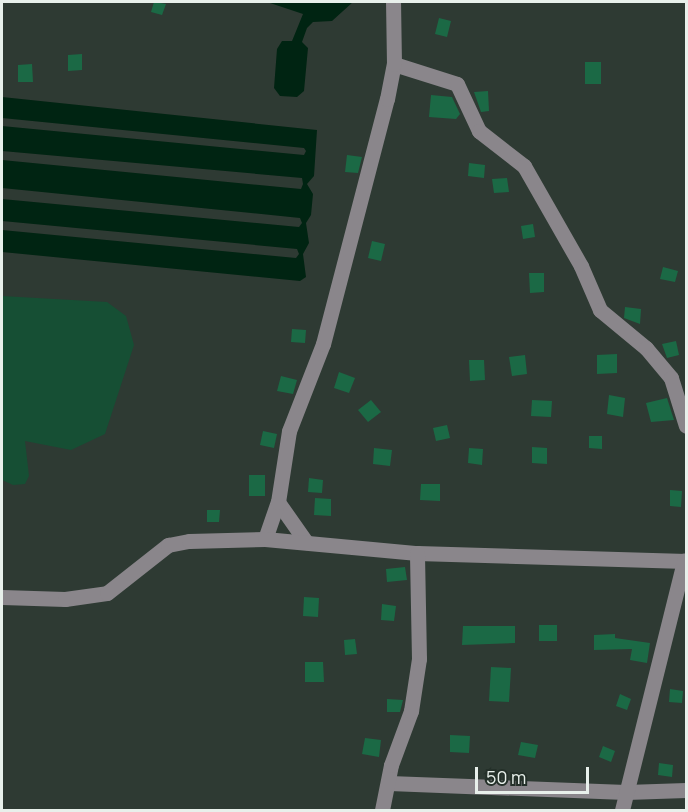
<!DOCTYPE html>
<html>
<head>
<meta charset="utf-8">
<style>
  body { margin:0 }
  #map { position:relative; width:688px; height:812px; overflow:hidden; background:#2e3a33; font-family:Manrope,sans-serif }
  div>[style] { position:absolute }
  .green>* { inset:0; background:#164f34 }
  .water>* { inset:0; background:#002412 }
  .building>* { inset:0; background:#1b6945 }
  .minor>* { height:15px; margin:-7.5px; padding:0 7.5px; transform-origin:7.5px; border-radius:7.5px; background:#8a868b }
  span { translate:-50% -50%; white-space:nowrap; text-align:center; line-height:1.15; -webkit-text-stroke:5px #243029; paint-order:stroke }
  .frame { position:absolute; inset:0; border:3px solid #e8f0eb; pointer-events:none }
  .scale { position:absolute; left:475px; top:767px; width:114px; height:27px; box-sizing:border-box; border:3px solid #e8f0eb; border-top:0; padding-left:8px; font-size:18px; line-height:21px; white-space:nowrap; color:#e8f0eb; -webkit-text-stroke:4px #243029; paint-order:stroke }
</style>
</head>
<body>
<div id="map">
  <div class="green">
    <div style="clip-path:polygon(2px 296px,107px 302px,126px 316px,134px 345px,105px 434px,71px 450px,25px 441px,29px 476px,25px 484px,13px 485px,2px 480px)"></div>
  </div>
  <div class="water">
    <div style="clip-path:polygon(267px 2px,353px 2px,332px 21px,313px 22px,307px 28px,302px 42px,308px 48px,304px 91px,297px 97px,280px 96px,274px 88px,277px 49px,282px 41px,292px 41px,303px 14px)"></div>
    <div style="clip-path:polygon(2px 97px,317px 130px,314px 176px,307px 184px,313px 194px,311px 215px,306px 223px,309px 243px,303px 254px,306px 277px,300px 281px,2px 252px,2px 230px,296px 258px,299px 254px,297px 249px,2px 221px,2px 199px,299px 227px,302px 223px,300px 218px,2px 188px,2px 160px,301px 189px,303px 184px,302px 178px,2px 151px,2px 126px,304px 155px,306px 151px,304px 148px,2px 118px)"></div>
  </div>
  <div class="building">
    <div style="clip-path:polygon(154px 2px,166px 4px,162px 15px,151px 12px)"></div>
    <div style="clip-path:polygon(439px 18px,451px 21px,447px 37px,435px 34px)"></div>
    <div style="clip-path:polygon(82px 54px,82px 70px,68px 71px,68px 55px)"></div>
    <div style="clip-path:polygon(585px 62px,601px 62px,601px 84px,585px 84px)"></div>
    <div style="clip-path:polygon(32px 64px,33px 82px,18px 82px,18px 65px)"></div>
    <div style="clip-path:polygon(488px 91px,489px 111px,481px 112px,474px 92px)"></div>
    <div style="clip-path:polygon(431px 95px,452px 97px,460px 114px,456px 119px,429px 117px)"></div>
    <div style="clip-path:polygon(347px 155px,362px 157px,358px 173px,345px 172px)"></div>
    <div style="clip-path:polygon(469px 163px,485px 165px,484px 178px,468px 176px)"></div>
    <div style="clip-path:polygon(507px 178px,509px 192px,494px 193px,492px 179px)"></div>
    <div style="clip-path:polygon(533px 224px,535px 237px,523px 239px,521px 226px)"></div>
    <div style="clip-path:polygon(372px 241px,385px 244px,381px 261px,368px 258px)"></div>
    <div style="clip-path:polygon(663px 267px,678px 271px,675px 282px,660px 279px)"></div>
    <div style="clip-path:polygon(529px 273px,544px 273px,544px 292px,530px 293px)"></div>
    <div style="clip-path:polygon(625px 307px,641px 309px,640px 324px,624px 318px)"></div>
    <div style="clip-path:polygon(292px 329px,306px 330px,305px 343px,291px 342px)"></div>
    <div style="clip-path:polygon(676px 341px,679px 355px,667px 358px,662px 344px)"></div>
    <div style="clip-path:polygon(617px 354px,617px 373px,597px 374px,597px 355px)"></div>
    <div style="clip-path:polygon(525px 355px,527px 374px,512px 376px,509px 357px)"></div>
    <div style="clip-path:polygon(469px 360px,484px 360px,485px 380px,470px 381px)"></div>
    <div style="clip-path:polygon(339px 372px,355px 378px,349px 393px,334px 388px)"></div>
    <div style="clip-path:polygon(281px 376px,297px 380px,293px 394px,277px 391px)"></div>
    <div style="clip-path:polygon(609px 395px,625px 398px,623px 417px,607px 414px)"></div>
    <div style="clip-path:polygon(667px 398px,674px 420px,651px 422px,646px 403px)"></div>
    <div style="clip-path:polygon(371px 400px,381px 412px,368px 422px,358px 410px)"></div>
    <div style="clip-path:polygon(532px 400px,552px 401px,551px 417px,531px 416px)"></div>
    <div style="clip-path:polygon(447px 425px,450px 438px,436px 441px,433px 428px)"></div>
    <div style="clip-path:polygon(263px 431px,277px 434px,274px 448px,260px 445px)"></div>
    <div style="clip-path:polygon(589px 436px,602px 436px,602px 449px,589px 448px)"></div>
    <div style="clip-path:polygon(532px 447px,547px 448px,547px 464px,532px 463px)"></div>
    <div style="clip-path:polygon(374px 448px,392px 450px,390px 466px,373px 464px)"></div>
    <div style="clip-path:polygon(469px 448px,483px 449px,482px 465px,468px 463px)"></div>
    <div style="clip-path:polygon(249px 475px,265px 475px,265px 496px,249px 496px)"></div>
    <div style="clip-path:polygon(309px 478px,323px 480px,322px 493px,308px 492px)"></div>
    <div style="clip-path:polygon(421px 484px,440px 484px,440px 501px,420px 500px)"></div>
    <div style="clip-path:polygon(670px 490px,682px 491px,681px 507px,670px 506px)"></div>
    <div style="clip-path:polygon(315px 498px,331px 499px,331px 516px,314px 515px)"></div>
    <div style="clip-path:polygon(207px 510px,220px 510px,219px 522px,207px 522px)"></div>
    <div style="clip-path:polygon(405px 567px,407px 580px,387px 582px,386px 569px)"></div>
    <div style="clip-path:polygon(304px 597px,319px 598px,318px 617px,303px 616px)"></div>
    <div style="clip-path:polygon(382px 604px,396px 606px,394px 621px,381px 620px)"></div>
    <div style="clip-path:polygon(539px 625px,557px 625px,557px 641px,539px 641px)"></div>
    <div style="clip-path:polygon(463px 626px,515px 626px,515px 643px,462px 645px)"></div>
    <div style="clip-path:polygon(615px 634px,615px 638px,650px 643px,647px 663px,630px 660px,632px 649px,594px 650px,594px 635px)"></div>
    <div style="clip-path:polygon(355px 639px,357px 654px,345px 655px,344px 640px)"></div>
    <div style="clip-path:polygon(305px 662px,323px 662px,324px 682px,305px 682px)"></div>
    <div style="clip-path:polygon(491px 667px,511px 668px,509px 702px,489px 701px)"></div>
    <div style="clip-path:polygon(670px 689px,683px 691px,682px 703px,669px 702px)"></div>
    <div style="clip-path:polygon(620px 694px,631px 699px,627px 710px,616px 706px)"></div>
    <div style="clip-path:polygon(387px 699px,403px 700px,400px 712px,387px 712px)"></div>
    <div style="clip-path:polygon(450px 735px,470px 736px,469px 753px,450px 752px)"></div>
    <div style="clip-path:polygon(365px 738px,381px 740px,379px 757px,362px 754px)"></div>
    <div style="clip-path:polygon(521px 742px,538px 745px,535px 758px,518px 755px)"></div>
    <div style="clip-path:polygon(603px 746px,615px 751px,611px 762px,599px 757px)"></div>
    <div style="clip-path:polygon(659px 763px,673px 765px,672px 777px,658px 775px)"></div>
  </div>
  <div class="minor">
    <div style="left:394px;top:64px;width:66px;rotate:17.6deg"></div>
    <div style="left:457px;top:84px;width:52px;rotate:64.9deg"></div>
    <div style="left:479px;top:131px;width:57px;rotate:37.9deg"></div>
    <div style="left:524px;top:166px;width:115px;rotate:60.3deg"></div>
    <div style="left:581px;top:266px;width:48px;rotate:66.6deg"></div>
    <div style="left:600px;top:310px;width:60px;rotate:39.6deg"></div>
    <div style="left:646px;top:348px;width:39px;rotate:50deg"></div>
    <div style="left:671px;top:378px;width:50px;rotate:72.6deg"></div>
    <div style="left:278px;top:502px;width:49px;rotate:55deg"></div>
    <div style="left:265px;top:539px;width:39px;rotate:-71deg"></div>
    <div style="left:278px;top:502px;width:72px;rotate:-81.2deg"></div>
    <div style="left:289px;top:431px;width:93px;rotate:-68.7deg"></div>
    <div style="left:323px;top:344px;width:253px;rotate:-75.4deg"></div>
    <div style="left:387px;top:99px;width:36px;rotate:-79deg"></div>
    <div style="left:394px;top:64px;width:62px;rotate:-90.9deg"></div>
    <div style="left:2px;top:597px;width:63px;rotate:1.8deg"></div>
    <div style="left:65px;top:599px;width:42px;rotate:-8.1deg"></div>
    <div style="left:107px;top:593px;width:78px;rotate:-38.2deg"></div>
    <div style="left:168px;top:545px;width:21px;rotate:-11deg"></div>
    <div style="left:189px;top:541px;width:76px;rotate:-1.5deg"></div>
    <div style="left:265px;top:539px;width:153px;rotate:5.3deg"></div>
    <div style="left:417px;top:553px;width:269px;rotate:1.7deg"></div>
    <div style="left:389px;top:783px;width:237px;rotate:2.2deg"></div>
    <div style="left:626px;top:792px;width:60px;rotate:-1.9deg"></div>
    <div style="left:382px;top:810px;width:46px;rotate:-78.7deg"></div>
    <div style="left:391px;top:765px;width:58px;rotate:-69.7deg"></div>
    <div style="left:411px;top:711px;width:53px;rotate:-81.3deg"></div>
    <div style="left:419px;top:659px;width:106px;rotate:-91.1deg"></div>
    <div style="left:622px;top:810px;width:257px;rotate:-76deg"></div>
  </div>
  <div class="frame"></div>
  <div class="scale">50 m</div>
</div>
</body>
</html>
